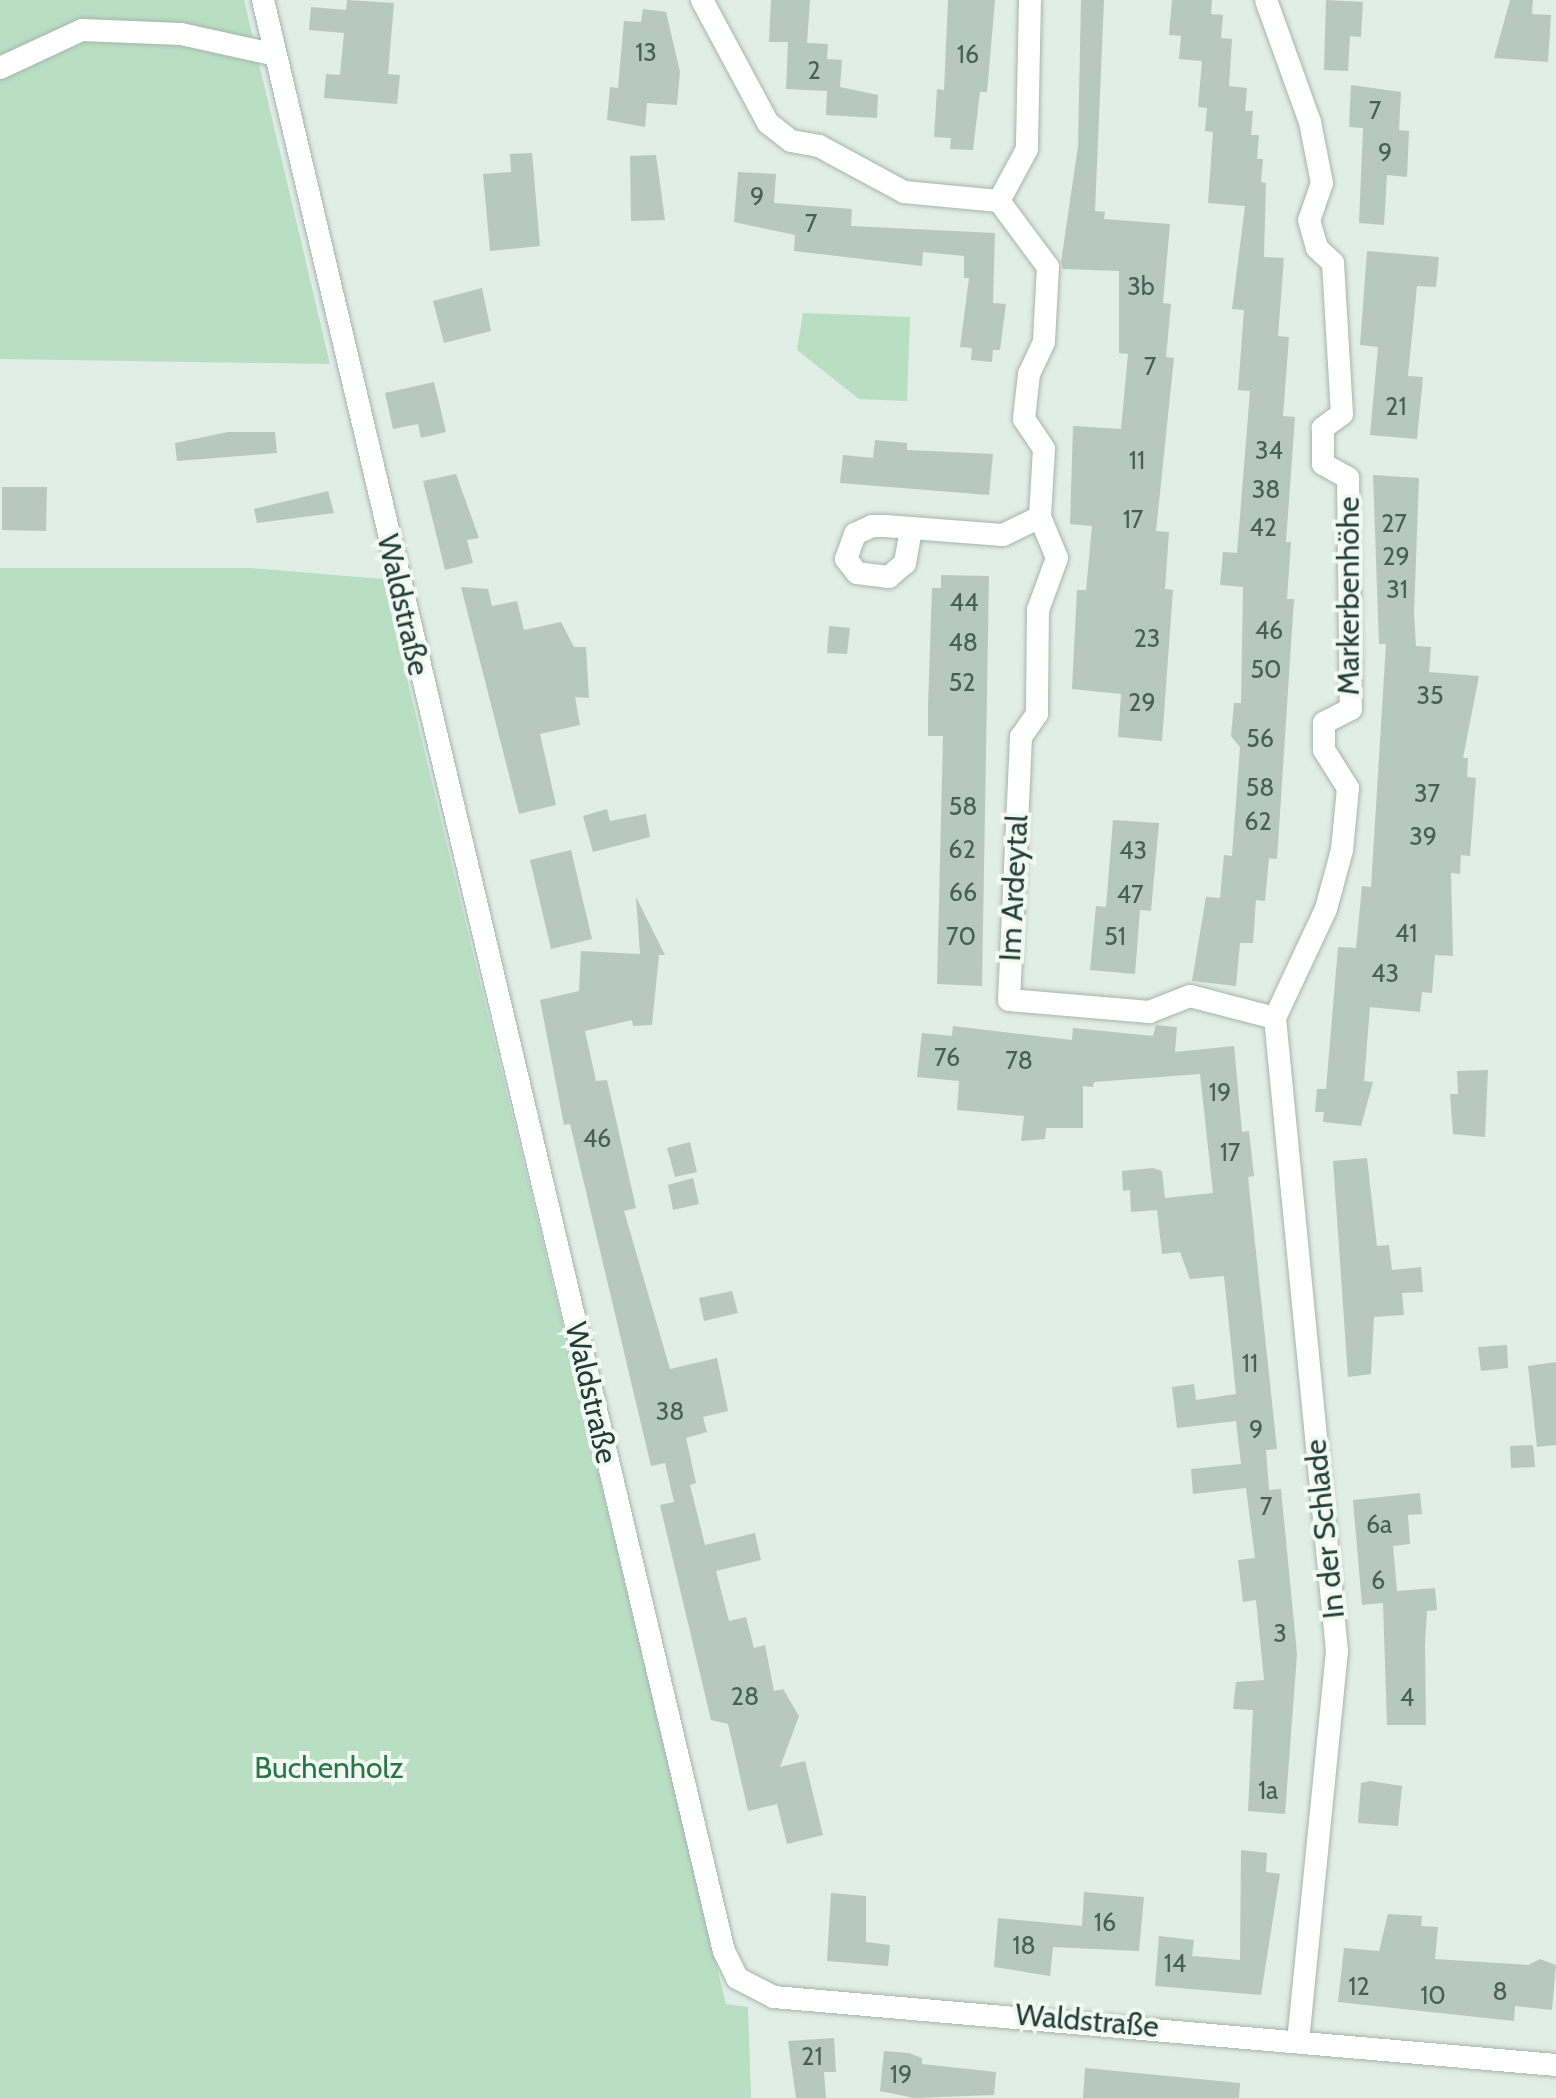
<!DOCTYPE html>
<html>
<head>
<meta charset="utf-8">
<style>
  body { margin:0 }
  #map { position:relative; width:1556px; height:2098px; overflow:hidden; background:#e1ede7; font-family:Cabin,sans-serif }
  div>[style] { position:absolute }
  .green>* { inset:0; background:#b9dfc2 }
  .building>* { inset:0; background:#b7c8c0 }
  .roads { filter:drop-shadow(0 0 2px #a4b5ae) drop-shadow(0 0 2px #a4b5ae) }
  .minor>* { height:22px; margin:-11px; padding:0 11px; transform-origin:11px; border-radius:11px; background:#fff }
  span { translate:-50% -50%; white-space:nowrap; text-align:center; line-height:1.15; -webkit-text-stroke:8px #f2f9f5; paint-order:stroke }
  .number-label { font-size:25px; color:#466058 }
  .number-label span { -webkit-text-stroke-width:0 }
  .street-label { font-size:30px; color:#213e36 }
  .park-label { font-size:30px; color:#297745 }
</style>
</head>
<body>
<div id="map">
  <div class="green">
    <div style="clip-path:polygon(0 0,244px 0,330px 364px,0 359px)"></div>
    <div style="clip-path:polygon(803px 313px,910px 317px,907px 401px,859px 399px,797px 350px)"></div>
    <div style="clip-path:polygon(0 568px,252px 568px,383px 579px,726px 2004px,748px 2007px,751px 2098px,0 2098px)"></div>
  </div>
  <div class="building">
    <div style="clip-path:polygon(347px 0,394px 3px,388px 74px,400px 75px,397px 104px,324px 98px,326px 74px,340px 75px,344px 33px,309px 30px,311px 7px,346px 10px)"></div>
    <div style="clip-path:polygon(771px 0,810px 0,807px 43px,828px 44px,827px 59px,842px 60px,840px 87px,878px 95px,877px 118px,826px 115px,827px 91px,786px 89px,788px 42px,769px 42px)"></div>
    <div style="clip-path:polygon(948px 0,995px 0,987px 92px,980px 92px,973px 150px,950px 149px,951px 138px,934px 137px,937px 89px,944px 90px)"></div>
    <div style="clip-path:polygon(1081px 0,1104px 0,1095px 211px,1105px 212px,1104px 219px,1170px 224px,1163px 303px,1171px 304px,1166px 357px,1174px 358px,1156px 531px,1169px 532px,1165px 589px,1173px 590px,1162px 741px,1118px 737px,1121px 694px,1072px 689px,1077px 590px,1086px 590px,1092px 526px,1070px 524px,1073px 426px,1121px 429px,1128px 354px,1119px 353px,1119px 271px,1063px 269px,1061px 262px,1078px 146px)"></div>
    <div style="clip-path:polygon(1172px 0,1212px 0,1211px 14px,1223px 15px,1221px 38px,1232px 39px,1229px 86px,1247px 88px,1245px 111px,1253px 111px,1251px 135px,1259px 135px,1257px 159px,1263px 159px,1261px 182px,1266px 183px,1264px 257px,1284px 258px,1278px 336px,1289px 337px,1283px 416px,1295px 417px,1286px 542px,1291px 542px,1287px 599px,1294px 599px,1277px 859px,1269px 858px,1265px 901px,1256px 900px,1253px 943px,1240px 943px,1236px 986px,1192px 981px,1206px 897px,1220px 898px,1224px 855px,1232px 856px,1240px 747px,1231px 736px,1234px 703px,1241px 703px,1243px 587px,1220px 585px,1223px 552px,1237px 553px,1250px 391px,1238px 390px,1244px 310px,1232px 309px,1245px 206px,1208px 203px,1213px 132px,1205px 131px,1207px 108px,1198px 107px,1202px 61px,1179px 59px,1181px 36px,1169px 35px)"></div>
    <div style="clip-path:polygon(1326px 0,1363px 2px,1361px 37px,1350px 36px,1348px 71px,1324px 70px)"></div>
    <div style="clip-path:polygon(1510px 0,1533px 0,1532px 14px,1551px 15px,1548px 62px,1494px 58px)"></div>
    <div style="clip-path:polygon(643px 9px,666px 12px,680px 72px,677px 105px,647px 103px,645px 127px,607px 120px,610px 87px,618px 88px,624px 21px,641px 22px)"></div>
    <div style="clip-path:polygon(1351px 85px,1401px 92px,1399px 130px,1409px 131px,1407px 177px,1387px 175px,1384px 225px,1359px 223px,1363px 128px,1349px 127px)"></div>
    <div style="clip-path:polygon(532px 153px,540px 246px,490px 251px,483px 174px,511px 172px,510px 154px)"></div>
    <div style="clip-path:polygon(656px 155px,665px 220px,631px 221px,630px 156px)"></div>
    <div style="clip-path:polygon(738px 172px,776px 174px,774px 203px,852px 209px,851px 226px,995px 233px,993px 303px,1006px 304px,1000px 350px,993px 350px,992px 362px,971px 360px,972px 348px,960px 347px,969px 278px,964px 278px,964px 256px,923px 252px,922px 266px,794px 251px,795px 235px,734px 222px)"></div>
    <div style="clip-path:polygon(1367px 251px,1439px 257px,1436px 287px,1417px 286px,1408px 376px,1423px 377px,1417px 439px,1370px 435px,1378px 347px,1360px 345px)"></div>
    <div style="clip-path:polygon(482px 288px,491px 331px,444px 343px,433px 301px)"></div>
    <div style="clip-path:polygon(434px 382px,446px 432px,421px 438px,418px 424px,393px 429px,385px 393px)"></div>
    <div style="clip-path:polygon(228px 432px,275px 432px,277px 453px,177px 461px,175px 443px)"></div>
    <div style="clip-path:polygon(875px 440px,907px 443px,907px 450px,993px 454px,989px 495px,840px 483px,843px 455px,873px 458px)"></div>
    <div style="clip-path:polygon(456px 474px,479px 538px,467px 540px,473px 563px,445px 570px,423px 481px)"></div>
    <div style="clip-path:polygon(1373px 475px,1419px 478px,1414px 613px,1416px 646px,1431px 647px,1429px 672px,1479px 676px,1463px 758px,1468px 758px,1467px 777px,1476px 778px,1470px 856px,1461px 855px,1460px 874px,1451px 873px,1453px 956px,1435px 955px,1432px 993px,1422px 992px,1420px 1012px,1370px 1007px,1364px 1081px,1373px 1082px,1361px 1126px,1323px 1122px,1324px 1112px,1315px 1112px,1317px 1089px,1326px 1089px,1338px 947px,1356px 948px,1362px 886px,1371px 887px,1386px 644px,1379px 644px)"></div>
    <div style="clip-path:polygon(2px 487px,47px 487px,46px 531px,2px 530px)"></div>
    <div style="clip-path:polygon(328px 491px,334px 513px,257px 523px,254px 509px)"></div>
    <div style="clip-path:polygon(941px 575px,989px 576px,982px 986px,937px 984px,943px 736px,928px 736px,928px 706px,932px 588px,941px 588px)"></div>
    <div style="clip-path:polygon(461px 587px,488px 589px,492px 606px,517px 601px,524px 630px,561px 622px,574px 647px,586px 647px,589px 698px,575px 697px,580px 725px,540px 734px,556px 805px,519px 814px)"></div>
    <div style="clip-path:polygon(829px 626px,850px 628px,847px 654px,827px 653px)"></div>
    <div style="clip-path:polygon(607px 809px,610px 821px,646px 814px,650px 837px,593px 852px,583px 816px)"></div>
    <div style="clip-path:polygon(1113px 820px,1159px 823px,1151px 911px,1140px 910px,1135px 974px,1090px 970px,1096px 906px,1106px 907px)"></div>
    <div style="clip-path:polygon(571px 850px,592px 939px,551px 949px,530px 860px)"></div>
    <div style="clip-path:polygon(636px 897px,665px 955px,659px 955px,652px 1025px,633px 1026px,632px 1020px,585px 1031px,596px 1081px,607px 1080px,636px 1208px,624px 1211px,670px 1369px,717px 1358px,728px 1411px,703px 1417px,707px 1432px,686px 1438px,696px 1483px,690px 1485px,705px 1545px,755px 1533px,761px 1560px,716px 1571px,729px 1621px,746px 1617px,754px 1648px,765px 1645px,774px 1691px,783px 1689px,799px 1716px,780px 1767px,805px 1761px,823px 1835px,787px 1844px,777px 1804px,748px 1811px,728px 1724px,711px 1720px,660px 1505px,674px 1502px,665px 1463px,651px 1466px,570px 1124px,564px 1125px,540px 1000px,579px 991px,581px 951px,640px 954px)"></div>
    <div style="clip-path:polygon(1156px 1025px,1177px 1027px,1175px 1052px,1234px 1046px,1242px 1132px,1249px 1131px,1254px 1176px,1248px 1177px,1277px 1449px,1266px 1450px,1269px 1490px,1281px 1489px,1297px 1654px,1285px 1814px,1248px 1811px,1253px 1710px,1233px 1709px,1236px 1682px,1264px 1680px,1256px 1600px,1243px 1602px,1238px 1560px,1255px 1558px,1246px 1488px,1193px 1494px,1191px 1469px,1241px 1464px,1236px 1421px,1177px 1428px,1172px 1387px,1194px 1384px,1196px 1400px,1236px 1394px,1224px 1276px,1190px 1279px,1180px 1252px,1162px 1254px,1157px 1210px,1131px 1212px,1130px 1190px,1123px 1191px,1122px 1171px,1153px 1168px,1162px 1171px,1165px 1198px,1213px 1193px,1200px 1074px,1094px 1082px,1093px 1087px,1083px 1086px,1083px 1128px,1046px 1128px,1045px 1139px,1021px 1141px,1024px 1116px,957px 1110px,959px 1081px,917px 1077px,922px 1033px,952px 1036px,953px 1026px,1072px 1040px,1073px 1028px,1153px 1036px)"></div>
    <div style="clip-path:polygon(1488px 1070px,1485px 1137px,1453px 1134px,1450px 1094px,1458px 1094px,1457px 1071px)"></div>
    <div style="clip-path:polygon(690px 1142px,697px 1172px,675px 1177px,667px 1148px)"></div>
    <div style="clip-path:polygon(1367px 1158px,1377px 1246px,1389px 1245px,1392px 1270px,1421px 1267px,1423px 1292px,1402px 1293px,1404px 1315px,1374px 1317px,1371px 1374px,1348px 1377px,1333px 1161px)"></div>
    <div style="clip-path:polygon(693px 1178px,699px 1204px,673px 1210px,668px 1185px)"></div>
    <div style="clip-path:polygon(732px 1291px,738px 1313px,704px 1321px,699px 1298px)"></div>
    <div style="clip-path:polygon(1507px 1345px,1508px 1368px,1481px 1371px,1478px 1347px)"></div>
    <div style="clip-path:polygon(1556px 1362px,1556px 1445px,1537px 1447px,1528px 1366px)"></div>
    <div style="clip-path:polygon(1533px 1445px,1535px 1467px,1511px 1468px,1510px 1446px)"></div>
    <div style="clip-path:polygon(1420px 1493px,1422px 1514px,1408px 1515px,1410px 1544px,1393px 1546px,1397px 1591px,1435px 1588px,1437px 1610px,1427px 1611px,1425px 1644px,1426px 1725px,1387px 1725px,1383px 1603px,1362px 1605px,1353px 1500px)"></div>
    <div style="clip-path:polygon(1370px 1781px,1402px 1786px,1398px 1826px,1358px 1823px,1361px 1783px)"></div>
    <div style="clip-path:polygon(1241px 1850px,1267px 1853px,1266px 1872px,1280px 1874px,1261px 1995px,1155px 1986px,1159px 1936px,1194px 1940px,1192px 1956px,1240px 1960px)"></div>
    <div style="clip-path:polygon(1084px 1892px,1144px 1897px,1139px 1951px,1053px 1947px,1050px 1976px,994px 1967px,998px 1918px,1082px 1926px)"></div>
    <div style="clip-path:polygon(831px 1893px,866px 1896px,866px 1942px,890px 1945px,888px 1966px,827px 1961px)"></div>
    <div style="clip-path:polygon(1388px 1914px,1422px 1916px,1421px 1926px,1438px 1927px,1435px 1959px,1528px 1965px,1540px 1959px,1556px 1965px,1552px 2010px,1515px 2006px,1514px 2021px,1338px 2002px,1344px 1948px,1379px 1951px)"></div>
    <div style="clip-path:polygon(834px 2038px,836px 2072px,824px 2072px,826px 2098px,796px 2098px,788px 2041px)"></div>
    <div style="clip-path:polygon(884px 2051px,909px 2053px,922px 2058px,922px 2064px,996px 2072px,994px 2095px,914px 2098px,880px 2091px)"></div>
    <div style="clip-path:polygon(1085px 2068px,1240px 2083px,1239px 2098px,1083px 2098px)"></div>
  </div>
  <div class="roads">
    <div class="minor">
      <div style="left:263px;top:0;width:2005px;rotate:76.71deg"></div>
      <div style="left:724px;top:1951px;width:30px;rotate:64deg"></div>
      <div style="left:737px;top:1978px;width:42px;rotate:27.2deg"></div>
      <div style="left:774px;top:1997px;width:785px;rotate:4.97deg"></div>
      <div style="left:702px;top:0;width:140px;rotate:61.8deg"></div>
      <div style="left:768px;top:123px;width:29px;rotate:38deg"></div>
      <div style="left:791px;top:141px;width:28px;rotate:10deg"></div>
      <div style="left:819px;top:146px;width:97px;rotate:28.4deg"></div>
      <div style="left:904px;top:192px;width:95px;rotate:5.4deg"></div>
      <div style="left:1030px;top:0;width:149px;rotate:91.2deg"></div>
      <div style="left:1027px;top:149px;width:59px;rotate:118.3deg"></div>
      <div style="left:999px;top:201px;width:82px;rotate:53.4deg"></div>
      <div style="left:1048px;top:267px;width:75px;rotate:93.1deg"></div>
      <div style="left:1044px;top:342px;width:35px;rotate:115deg"></div>
      <div style="left:1029px;top:374px;width:45px;rotate:96.3deg"></div>
      <div style="left:1024px;top:419px;width:36px;rotate:56deg"></div>
      <div style="left:1044px;top:449px;width:68px;rotate:93.4deg"></div>
      <div style="left:1040px;top:517px;width:44px;rotate:67.5deg"></div>
      <div style="left:1057px;top:558px;width:55px;rotate:110.1deg"></div>
      <div style="left:1038px;top:610px;width:104px;rotate:90.6deg"></div>
      <div style="left:1037px;top:714px;width:28px;rotate:125deg"></div>
      <div style="left:1021px;top:737px;width:263px;rotate:92.6deg"></div>
      <div style="left:1009px;top:1000px;width:141px;rotate:4.9deg"></div>
      <div style="left:1149px;top:1012px;width:44px;rotate:-21.3deg"></div>
      <div style="left:1190px;top:996px;width:88px;rotate:14.5deg"></div>
      <div style="left:1266px;top:0;width:130px;rotate:70.2deg"></div>
      <div style="left:1310px;top:122px;width:62px;rotate:78.9deg"></div>
      <div style="left:1322px;top:183px;width:39px;rotate:109deg"></div>
      <div style="left:1309px;top:220px;width:29px;rotate:74deg"></div>
      <div style="left:1317px;top:248px;width:22px;rotate:43deg"></div>
      <div style="left:1333px;top:263px;width:151px;rotate:86.6deg"></div>
      <div style="left:1342px;top:414px;width:24px;rotate:144deg"></div>
      <div style="left:1323px;top:428px;width:36px;rotate:90deg"></div>
      <div style="left:1323px;top:464px;width:29px;rotate:29deg"></div>
      <div style="left:1348px;top:478px;width:231px;rotate:89.3deg"></div>
      <div style="left:1351px;top:709px;width:30px;rotate:153deg"></div>
      <div style="left:1324px;top:723px;width:27px;rotate:90deg"></div>
      <div style="left:1324px;top:750px;width:45px;rotate:57.7deg"></div>
      <div style="left:1348px;top:788px;width:62px;rotate:95.5deg"></div>
      <div style="left:1342px;top:850px;width:61px;rotate:105.2deg"></div>
      <div style="left:1326px;top:909px;width:120px;rotate:115.1deg"></div>
      <div style="left:1275px;top:1018px;width:636px;rotate:84.41deg"></div>
      <div style="left:1337px;top:1651px;width:391px;rotate:95.7deg"></div>
      <div style="left:0;top:68px;width:90px;rotate:-24.9deg"></div>
      <div style="left:82px;top:30px;width:99px;rotate:2.3deg"></div>
      <div style="left:181px;top:34px;width:93px;rotate:12.4deg"></div>
      <div style="left:911px;top:529px;width:35px;rotate:100deg"></div>
      <div style="left:905px;top:563px;width:21px;rotate:139deg"></div>
      <div style="left:889px;top:577px;width:32px;rotate:-173deg"></div>
      <div style="left:857px;top:573px;width:18px;rotate:-128deg"></div>
      <div style="left:846px;top:559px;width:27px;rotate:-70deg"></div>
      <div style="left:855px;top:534px;width:19px;rotate:-25deg"></div>
      <div style="left:872px;top:526px;width:13px"></div>
      <div style="left:885px;top:526px;width:118px;rotate:4.4deg"></div>
      <div style="left:1003px;top:535px;width:41px;rotate:-25.9deg"></div>
    </div>
  </div>
  <div class="number-label">
    <span style="left:646px;top:52px">13</span>
    <span style="left:968px;top:54px">16</span>
    <span style="left:814px;top:70px">2</span>
    <span style="left:1375px;top:110px">7</span>
    <span style="left:1385px;top:152px">9</span>
    <span style="left:757px;top:196px">9</span>
    <span style="left:811px;top:223px">7</span>
    <span style="left:1141px;top:286px">3b</span>
    <span style="left:1150px;top:366px">7</span>
    <span style="left:1396px;top:406px">21</span>
    <span style="left:1269px;top:450px">34</span>
    <span style="left:1137px;top:460px">11</span>
    <span style="left:1266px;top:489px">38</span>
    <span style="left:1133px;top:519px">17</span>
    <span style="left:1394px;top:523px">27</span>
    <span style="left:1263px;top:527px">42</span>
    <span style="left:1396px;top:556px">29</span>
    <span style="left:1397px;top:589px">31</span>
    <span style="left:964px;top:602px">44</span>
    <span style="left:1269px;top:630px">46</span>
    <span style="left:1147px;top:638px">23</span>
    <span style="left:963px;top:642px">48</span>
    <span style="left:1266px;top:669px">50</span>
    <span style="left:962px;top:682px">52</span>
    <span style="left:1430px;top:695px">35</span>
    <span style="left:1142px;top:702px">29</span>
    <span style="left:1260px;top:738px">56</span>
    <span style="left:1260px;top:787px">58</span>
    <span style="left:1427px;top:793px">37</span>
    <span style="left:963px;top:806px">58</span>
    <span style="left:1258px;top:821px">62</span>
    <span style="left:1423px;top:836px">39</span>
    <span style="left:962px;top:849px">62</span>
    <span style="left:1133px;top:850px">43</span>
    <span style="left:963px;top:892px">66</span>
    <span style="left:1130px;top:894px">47</span>
    <span style="left:1406px;top:933px">41</span>
    <span style="left:961px;top:936px">70</span>
    <span style="left:1115px;top:936px">51</span>
    <span style="left:1385px;top:973px">43</span>
    <span style="left:947px;top:1057px">76</span>
    <span style="left:1019px;top:1060px">78</span>
    <span style="left:1220px;top:1092px">19</span>
    <span style="left:597px;top:1138px">46</span>
    <span style="left:1230px;top:1152px">17</span>
    <span style="left:1250px;top:1363px">11</span>
    <span style="left:670px;top:1411px">38</span>
    <span style="left:1256px;top:1429px">9</span>
    <span style="left:1266px;top:1506px">7</span>
    <span style="left:1379px;top:1524px">6a</span>
    <span style="left:1378px;top:1580px">6</span>
    <span style="left:1280px;top:1633px">3</span>
    <span style="left:745px;top:1696px">28</span>
    <span style="left:1407px;top:1697px">4</span>
    <span style="left:1268px;top:1790px">1a</span>
    <span style="left:1105px;top:1922px">16</span>
    <span style="left:1024px;top:1945px">18</span>
    <span style="left:1175px;top:1963px">14</span>
    <span style="left:1359px;top:1986px">12</span>
    <span style="left:1500px;top:1991px">8</span>
    <span style="left:1433px;top:1995px">10</span>
    <span style="left:812px;top:2056px">21</span>
    <span style="left:901px;top:2074px">19</span>
  </div>
  <div class="street-label">
    <span style="left:1349px;top:596px;rotate:-90deg">Markerbenhöhe</span>
    <span style="left:403px;top:605px;rotate:77deg">Waldstraße</span>
    <span style="left:1014px;top:888px;rotate:-87deg">Im Ardeytal</span>
    <span style="left:591px;top:1393px;rotate:77deg">Waldstraße</span>
    <span style="left:1325px;top:1529px;rotate:-96deg">In der Schlade</span>
    <span style="left:1087px;top:2021px;rotate:5deg">Waldstraße</span>
  </div>
  <div class="park-label">
    <span style="left:329px;top:1768px">Buchenholz</span>
  </div>
</div>
</body>
</html>
